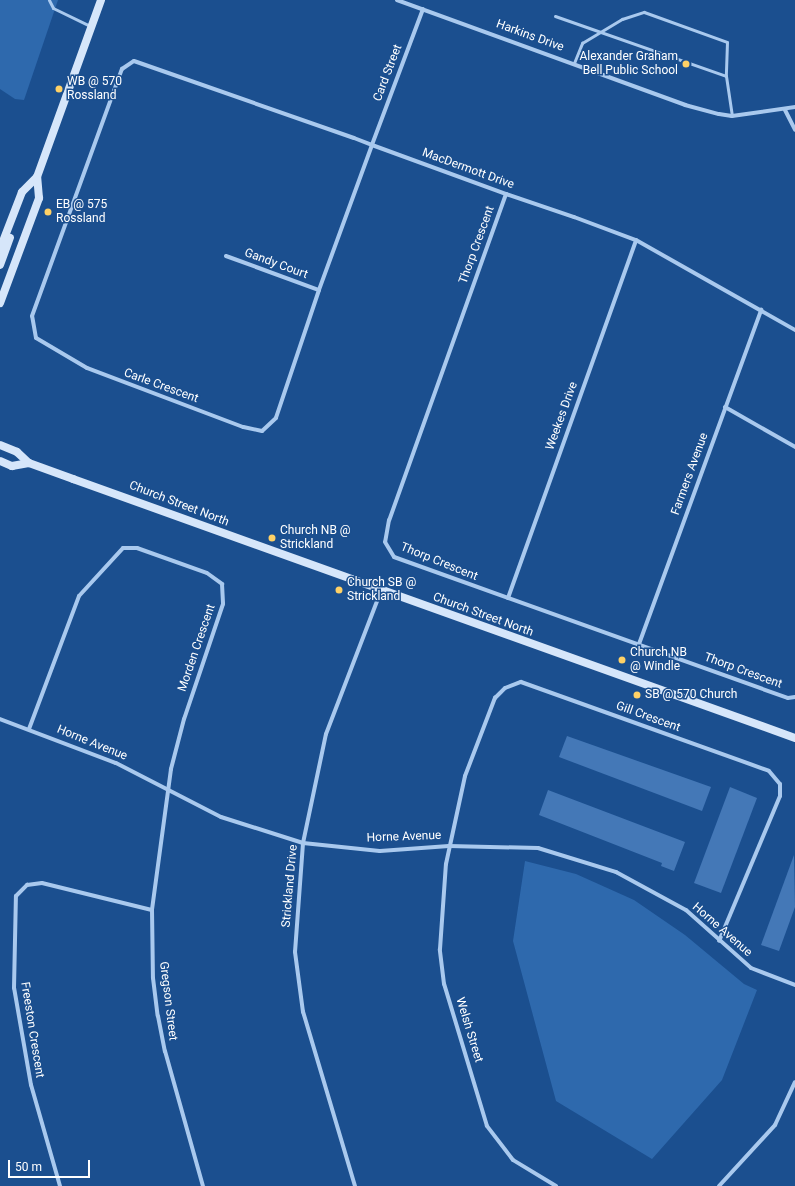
<!DOCTYPE html>
<html>
<head>
<meta charset="utf-8">
<style>
  body { margin:0 }
  #map { position:relative; width:795px; height:1186px; overflow:hidden; background:#1b4f8f; font-family:Roboto,sans-serif }
  div>[style] { position:absolute }
  .green>* { inset:0; background:#2e69ad }
  .building>* { inset:0; background:#4478b7 }
  .lane>* { height:3px; margin:-1.5px; padding:0 1.5px; transform-origin:1.5px; border-radius:1.5px; background:#a9c9ee }
  .street>* { height:4px; margin:-2px; padding:0 2px; transform-origin:2px; border-radius:2px; background:#a9c9ee }
  .secondary>* { height:8px; margin:-4px; padding:0 4px; transform-origin:4px; border-radius:4px; background:#d6e6fa }
  .dots>* { width:11px; height:11px; translate:-50% -50%; box-sizing:border-box; border:2px solid #1b4f8f; border-radius:50% }
  span { translate:-50% -50%; white-space:nowrap; text-align:center; line-height:1.15; -webkit-text-stroke:3px #1b4f8f; paint-order:stroke }
  .street-label { font-size:12px; color:#fff }
  .poi-label { font-size:12px; color:#fff }
  .right { translate:-100% -50%; text-align:right }
  .left { translate:0 -50%; text-align:left }
  .scale { position:absolute; left:8px; top:1160px; width:82px; height:18px; box-sizing:border-box; border:2px solid #fff; border-top:0; padding-left:5px; font-size:12px; line-height:14px; white-space:nowrap; color:#fff; -webkit-text-stroke:3px #1b4f8f; paint-order:stroke }
</style>
</head>
<body>
<div id="map">
  <div class="green">
    <div style="clip-path:polygon(0 0,58px 0,24px 100px,15px 99px,0 89px)"></div>
    <div style="clip-path:polygon(525px 861px,576px 874px,634px 900px,685px 935px,744px 984px,757px 990px,722px 1080px,652px 1159px,556px 1101px,513px 941px)"></div>
  </div>
  <div class="building">
    <div style="clip-path:polygon(567px 736px,711px 787px,702px 811px,559px 757px)"></div>
    <div style="clip-path:polygon(730px 787px,757px 798px,721px 893px,694px 883px)"></div>
    <div style="clip-path:polygon(548px 790px,685px 842px,674px 871px,661px 866px,662px 863px,539px 815px)"></div>
    <div style="clip-path:polygon(794px 855px,795px 907px,779px 951px,761px 945px)"></div>
  </div>
  <div class="lane">
    <div style="left:49px;top:0;width:9px;rotate:63deg"></div>
    <div style="left:53px;top:8px;width:41px;rotate:25.9deg"></div>
    <div style="left:555px;top:16px;width:181px;rotate:19.3deg"></div>
    <div style="left:574px;top:63px;width:22px;rotate:-68deg"></div>
    <div style="left:582px;top:43px;width:47px;rotate:-31deg"></div>
    <div style="left:622px;top:19px;width:23px;rotate:-18deg"></div>
    <div style="left:644px;top:12px;width:88px;rotate:19.9deg"></div>
    <div style="left:727px;top:42px;width:34px;rotate:92deg"></div>
    <div style="left:726px;top:76px;width:40px;rotate:81.5deg"></div>
  </div>
  <div class="street">
    <div style="left:397px;top:0;width:307px;rotate:20deg"></div>
    <div style="left:685px;top:105px;width:35px;rotate:15deg"></div>
    <div style="left:719px;top:114px;width:13px;rotate:9deg"></div>
    <div style="left:732px;top:116px;width:64px;rotate:-8.1deg"></div>
    <div style="left:423px;top:9px;width:145px;rotate:110.6deg"></div>
    <div style="left:372px;top:145px;width:154px;rotate:110.1deg"></div>
    <div style="left:319px;top:290px;width:135px;rotate:108.6deg"></div>
    <div style="left:276px;top:418px;width:19px;rotate:137deg"></div>
    <div style="left:262px;top:431px;width:19px;rotate:-168deg"></div>
    <div style="left:243px;top:427px;width:167px;rotate:-159.3deg"></div>
    <div style="left:87px;top:368px;width:59px;rotate:-149.5deg"></div>
    <div style="left:36px;top:338px;width:22px;rotate:-100deg"></div>
    <div style="left:32px;top:316px;width:263px;rotate:-70deg"></div>
    <div style="left:122px;top:69px;width:14px;rotate:-34deg"></div>
    <div style="left:134px;top:61px;width:233px;rotate:19.3deg"></div>
    <div style="left:354px;top:138px;width:19px;rotate:21deg"></div>
    <div style="left:372px;top:145px;width:143px;rotate:20.1deg"></div>
    <div style="left:506px;top:194px;width:72px;rotate:18.7deg"></div>
    <div style="left:574px;top:217px;width:66px;rotate:20.4deg"></div>
    <div style="left:636px;top:240px;width:183px;rotate:29.5deg"></div>
    <div style="left:785px;top:110px;width:22px;rotate:63deg"></div>
    <div style="left:506px;top:194px;width:346px;rotate:109.7deg"></div>
    <div style="left:389px;top:520px;width:22px;rotate:100deg"></div>
    <div style="left:385px;top:542px;width:17px;rotate:59deg"></div>
    <div style="left:394px;top:557px;width:418px;rotate:19.7deg"></div>
    <div style="left:788px;top:698px;width:7px;rotate:-8deg"></div>
    <div style="left:226px;top:256px;width:99px;rotate:20.1deg"></div>
    <div style="left:725px;top:407px;width:81px;rotate:29.7deg"></div>
    <div style="left:508px;top:598px;width:380px;rotate:-70.3deg"></div>
    <div style="left:639px;top:644px;width:356px;rotate:-69.9deg"></div>
    <div style="left:0;top:719px;width:124px;rotate:20.8deg"></div>
    <div style="left:116px;top:763px;width:118px;rotate:27.2deg"></div>
    <div style="left:221px;top:817px;width:86px;rotate:17.6deg"></div>
    <div style="left:303px;top:843px;width:77px;rotate:5.9deg"></div>
    <div style="left:380px;top:851px;width:69px;rotate:-4.1deg"></div>
    <div style="left:449px;top:846px;width:89px;rotate:1.3deg"></div>
    <div style="left:538px;top:848px;width:82px;rotate:17.1deg"></div>
    <div style="left:616px;top:872px;width:80px;rotate:28.5deg"></div>
    <div style="left:686px;top:910px;width:87px;rotate:41.7deg"></div>
    <div style="left:751px;top:968px;width:47px;rotate:21.1deg"></div>
    <div style="left:29px;top:729px;width:142px;rotate:-69.4deg"></div>
    <div style="left:79px;top:596px;width:65px;rotate:-47.5deg"></div>
    <div style="left:123px;top:548px;width:14px"></div>
    <div style="left:137px;top:548px;width:74px;rotate:19.7deg"></div>
    <div style="left:207px;top:573px;width:19px;rotate:36deg"></div>
    <div style="left:222px;top:584px;width:20px;rotate:87deg"></div>
    <div style="left:223px;top:604px;width:121px;rotate:108.7deg"></div>
    <div style="left:184px;top:719px;width:52px;rotate:104.6deg"></div>
    <div style="left:171px;top:769px;width:142px;rotate:97.7deg"></div>
    <div style="left:152px;top:910px;width:68px;rotate:89.2deg"></div>
    <div style="left:153px;top:978px;width:38px;rotate:83deg"></div>
    <div style="left:158px;top:1016px;width:36px;rotate:79deg"></div>
    <div style="left:165px;top:1051px;width:140px;rotate:74.3deg"></div>
    <div style="left:60px;top:1186px;width:105px;rotate:-106deg"></div>
    <div style="left:31px;top:1085px;width:98px;rotate:-99.9deg"></div>
    <div style="left:14px;top:988px;width:92px;rotate:-88.8deg"></div>
    <div style="left:16px;top:896px;width:16px;rotate:-45deg"></div>
    <div style="left:27px;top:885px;width:15px;rotate:-8deg"></div>
    <div style="left:42px;top:883px;width:113px;rotate:13.8deg"></div>
    <div style="left:355px;top:1186px;width:182px;rotate:-106.6deg"></div>
    <div style="left:303px;top:1012px;width:61px;rotate:-97.6deg"></div>
    <div style="left:295px;top:952px;width:109px;rotate:-85.8deg"></div>
    <div style="left:303px;top:843px;width:111px;rotate:-78.1deg"></div>
    <div style="left:326px;top:734px;width:153px;rotate:-69deg"></div>
    <div style="left:556px;top:1186px;width:50px;rotate:-148.8deg"></div>
    <div style="left:513px;top:1160px;width:43px;rotate:-127.4deg"></div>
    <div style="left:487px;top:1126px;width:148px;rotate:-106.8deg"></div>
    <div style="left:444px;top:984px;width:35px;rotate:-97deg"></div>
    <div style="left:440px;top:949px;width:85px;rotate:-86deg"></div>
    <div style="left:446px;top:864px;width:90px;rotate:-77.8deg"></div>
    <div style="left:465px;top:776px;width:84px;rotate:-69deg"></div>
    <div style="left:495px;top:698px;width:14px;rotate:-45deg"></div>
    <div style="left:505px;top:688px;width:17px;rotate:-21deg"></div>
    <div style="left:521px;top:682px;width:263px;rotate:19.7deg"></div>
    <div style="left:769px;top:771px;width:17px;rotate:50deg"></div>
    <div style="left:780px;top:784px;width:12px;rotate:90deg"></div>
    <div style="left:780px;top:796px;width:157px;rotate:112.8deg"></div>
    <div style="left:719px;top:1186px;width:83px;rotate:-47.4deg"></div>
    <div style="left:775px;top:1125px;width:47px;rotate:-65.1deg"></div>
  </div>
  <div class="secondary">
    <div style="left:0;top:249px;width:61px;rotate:-68.9deg"></div>
    <div style="left:22px;top:192px;width:21px;rotate:-45deg"></div>
    <div style="left:0;top:265px;width:29px;rotate:-70deg"></div>
    <div style="left:0;top:303px;width:112px;rotate:-69.6deg"></div>
    <div style="left:39px;top:198px;width:21px;rotate:-95deg"></div>
    <div style="left:37px;top:177px;width:188px;rotate:-70.1deg"></div>
    <div style="left:0;top:445px;width:18px;rotate:22deg"></div>
    <div style="left:17px;top:452px;width:16px;rotate:43deg"></div>
    <div style="left:29px;top:463px;width:47px;rotate:20deg"></div>
    <div style="left:73px;top:479px;width:767px;rotate:19.73deg"></div>
    <div style="left:0;top:461px;width:13px;rotate:23deg"></div>
    <div style="left:12px;top:466px;width:17px;rotate:-10deg"></div>
  </div>
  <div class="dots">
    <div style="left:686px;top:64px;background:#ffd166"></div>
    <div style="left:59px;top:89px;background:#ffd166"></div>
    <div style="left:48px;top:212px;background:#ffd166"></div>
    <div style="left:272px;top:538px;background:#ffd166"></div>
    <div style="left:339px;top:590px;background:#ffd166"></div>
    <div style="left:622px;top:660px;background:#ffd166"></div>
    <div style="left:637px;top:695px;background:#ffd166"></div>
  </div>
  <div class="street-label">
    <span style="left:530px;top:36px;rotate:20deg">Harkins Drive</span>
    <span style="left:388px;top:73px;rotate:-69deg">Card Street</span>
    <span style="left:468px;top:169px;rotate:20deg">MacDermott Drive</span>
    <span style="left:477px;top:245px;rotate:-70deg">Thorp Crescent</span>
    <span style="left:276px;top:264px;rotate:20deg">Gandy Court</span>
    <span style="left:161px;top:386px;rotate:20deg">Carle Crescent</span>
    <span style="left:562px;top:416px;rotate:-70deg">Weekes Drive</span>
    <span style="left:690px;top:474px;rotate:-70deg">Farmers Avenue</span>
    <span style="left:179px;top:504px;rotate:21deg">Church Street North</span>
    <span style="left:439px;top:562px;rotate:22deg">Thorp Crescent</span>
    <span style="left:483px;top:615px;rotate:20deg">Church Street North</span>
    <span style="left:197px;top:648px;rotate:-71deg">Morden Crescent</span>
    <span style="left:743px;top:671px;rotate:20deg">Thorp Crescent</span>
    <span style="left:648px;top:717px;rotate:20deg">Gill Crescent</span>
    <span style="left:92px;top:743px;rotate:22deg">Horne Avenue</span>
    <span style="left:404px;top:837px;rotate:-2deg">Horne Avenue</span>
    <span style="left:290px;top:886px;rotate:-85deg">Strickland Drive</span>
    <span style="left:722px;top:930px;rotate:41deg">Horne Avenue</span>
    <span style="left:168px;top:1001px;rotate:83deg">Gregson Street</span>
    <span style="left:32px;top:1030px;rotate:81deg">Freeston Crescent</span>
    <span style="left:469px;top:1030px;rotate:73deg">Welsh Street</span>
  </div>
  <div class="poi-label">
    <span class="right" style="left:678px;top:64px">Alexander Graham<br>Bell Public School</span>
    <span class="left" style="left:67px;top:89px">WB @ 570<br>Rossland</span>
    <span class="left" style="left:56px;top:212px">EB @ 575<br>Rossland</span>
    <span class="left" style="left:280px;top:538px">Church NB @<br>Strickland</span>
    <span class="left" style="left:347px;top:590px">Church SB @<br>Strickland</span>
    <span class="left" style="left:630px;top:660px">Church NB<br>@ Windle</span>
    <span class="left" style="left:645px;top:695px">SB @ 570 Church</span>
  </div>
  <div class="scale">50 m</div>
</div>
</body>
</html>
